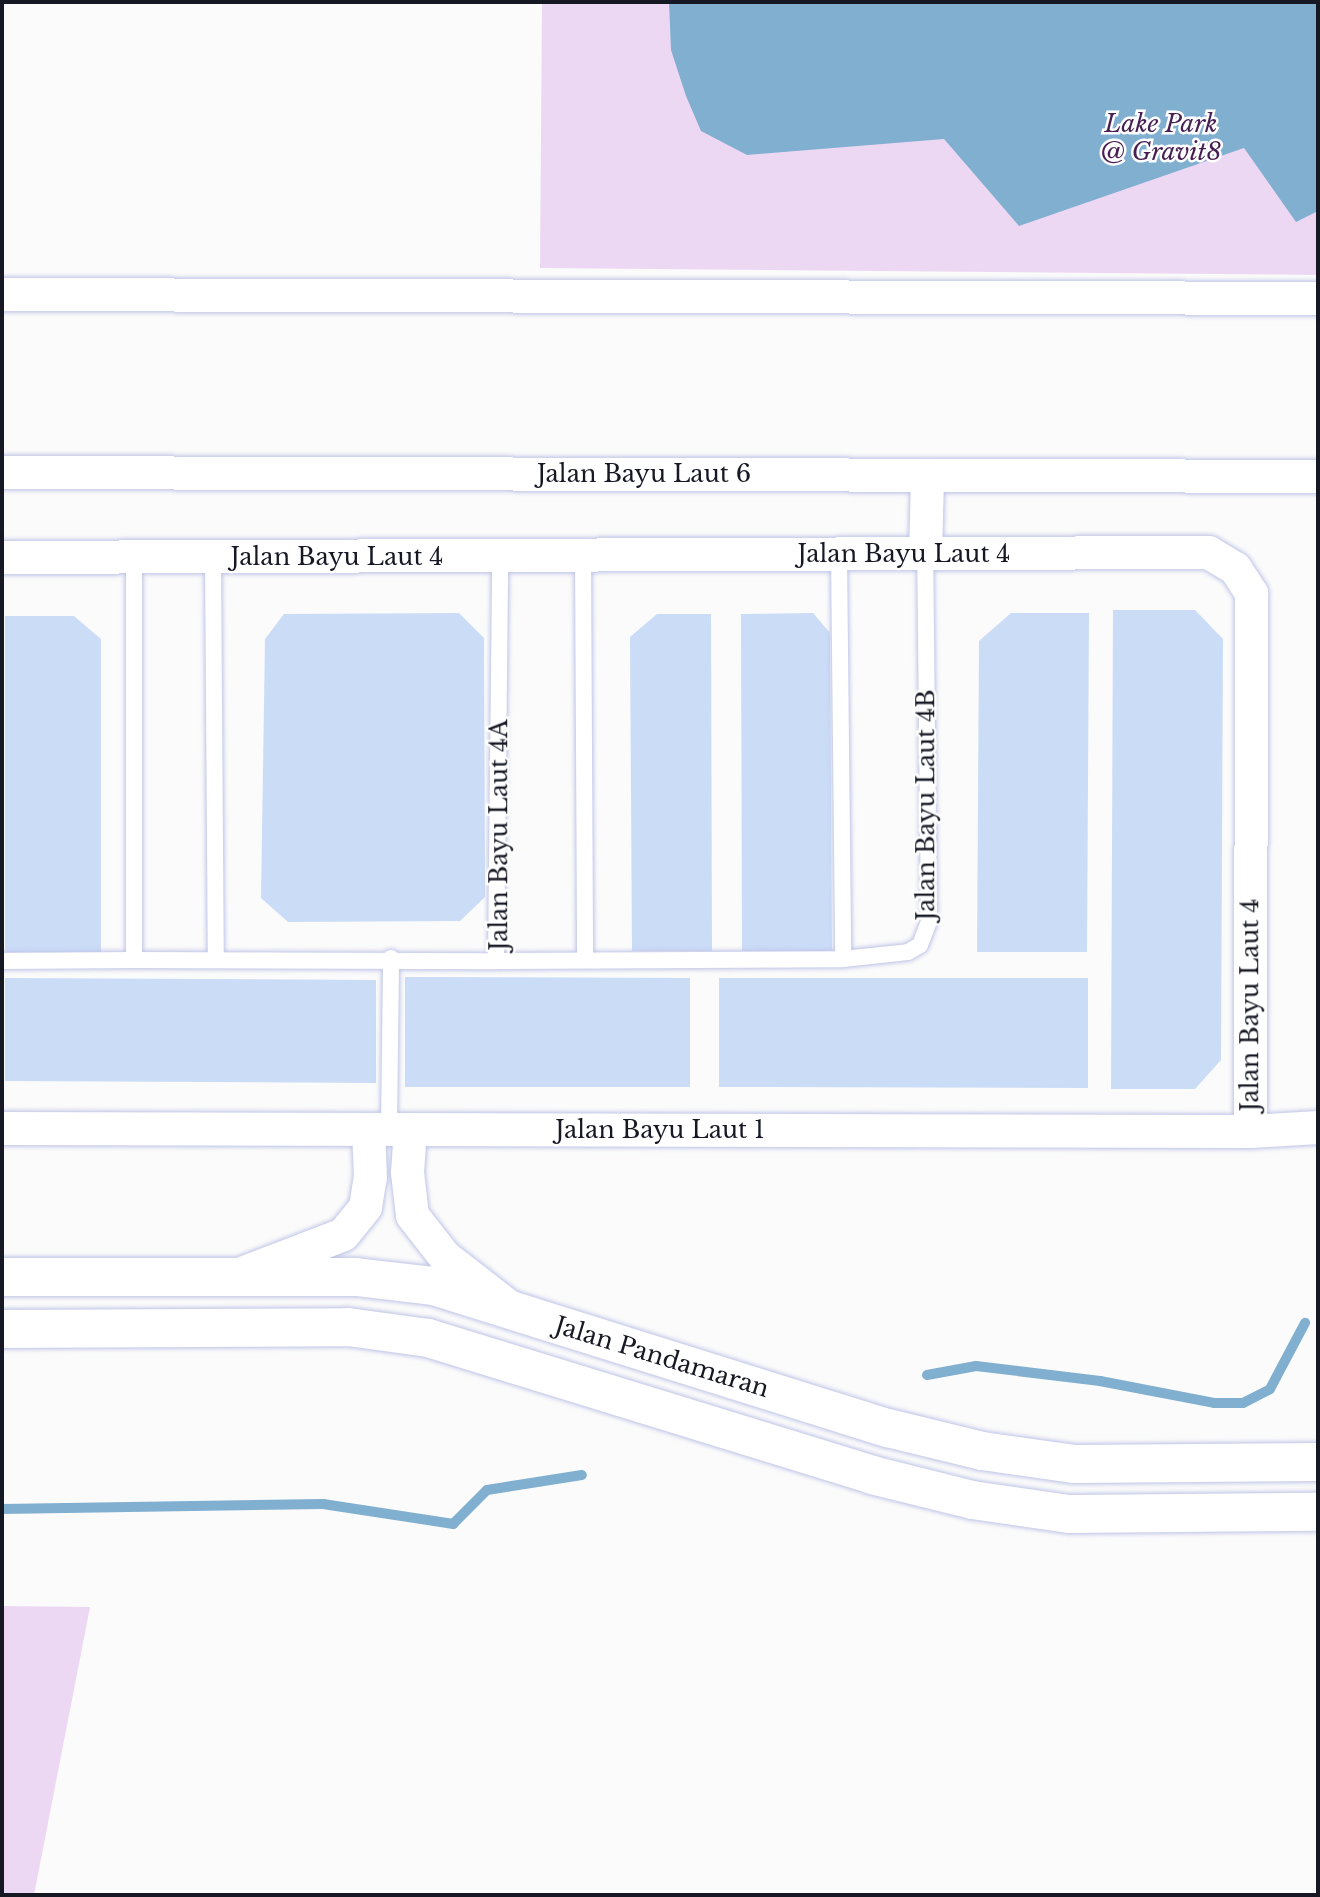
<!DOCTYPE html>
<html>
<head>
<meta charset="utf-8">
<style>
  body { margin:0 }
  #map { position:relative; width:1320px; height:1897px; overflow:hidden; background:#fbfbfb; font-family:"Libre Baskerville",serif }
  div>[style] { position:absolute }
  .green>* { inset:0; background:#edd8f4 }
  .water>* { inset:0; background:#80afd0 }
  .stream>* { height:10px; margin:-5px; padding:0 5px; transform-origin:5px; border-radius:5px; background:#80afd0 }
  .building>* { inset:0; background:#cbdcf7 }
  .roads { filter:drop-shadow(0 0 2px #bfc5e7) drop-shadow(0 0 2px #bfc5e7) }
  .lane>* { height:16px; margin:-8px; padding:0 8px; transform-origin:8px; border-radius:8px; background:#fff }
  .street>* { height:33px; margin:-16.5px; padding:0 16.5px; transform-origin:16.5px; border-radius:16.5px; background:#fff }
  .secondary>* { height:38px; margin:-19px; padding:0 19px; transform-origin:19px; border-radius:19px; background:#fff }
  span { translate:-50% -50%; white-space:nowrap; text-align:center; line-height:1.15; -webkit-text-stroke:5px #fff; paint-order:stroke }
  .park-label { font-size:24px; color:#471f53; font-style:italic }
  .street-label { font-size:24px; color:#161824 }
  .frame { position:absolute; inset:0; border:4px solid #161824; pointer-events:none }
</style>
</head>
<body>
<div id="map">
  <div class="green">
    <div style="clip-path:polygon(542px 2px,1318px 2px,1318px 275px,540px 268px)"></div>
    <div style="clip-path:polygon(2px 1606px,90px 1607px,34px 1895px,2px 1895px)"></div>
  </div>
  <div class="water">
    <div style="clip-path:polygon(669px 2px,1318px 2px,1318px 211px,1296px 222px,1244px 148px,1019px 226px,944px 139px,747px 155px,701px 131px,686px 96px,671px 50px)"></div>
  </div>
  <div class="stream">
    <div style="left:927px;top:1375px;width:50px;rotate:-10.4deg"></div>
    <div style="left:976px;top:1366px;width:125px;rotate:6.9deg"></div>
    <div style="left:1100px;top:1381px;width:116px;rotate:10.9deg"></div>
    <div style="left:1214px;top:1403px;width:29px"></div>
    <div style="left:1243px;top:1403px;width:30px;rotate:-27deg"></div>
    <div style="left:1270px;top:1389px;width:75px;rotate:-62.1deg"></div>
    <div style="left:2px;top:1509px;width:321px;rotate:-0.9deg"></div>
    <div style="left:323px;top:1504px;width:132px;rotate:8.7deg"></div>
    <div style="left:453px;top:1524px;width:48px;rotate:-45deg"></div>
    <div style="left:487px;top:1490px;width:96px;rotate:-9deg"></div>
  </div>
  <div class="building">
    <div style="clip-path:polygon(1113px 610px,1195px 610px,1223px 639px,1221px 1060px,1195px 1089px,1111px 1089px)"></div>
    <div style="clip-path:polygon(459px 613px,484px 638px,485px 897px,460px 921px,288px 922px,261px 898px,265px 639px,284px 614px)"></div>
    <div style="clip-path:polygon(813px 613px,830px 633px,832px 951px,742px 951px,741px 614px)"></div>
    <div style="clip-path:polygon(1011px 613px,1089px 613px,1087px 952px,977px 952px,979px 641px)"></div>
    <div style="clip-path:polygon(657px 614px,711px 614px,712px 951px,632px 951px,630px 637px)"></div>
    <div style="clip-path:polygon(5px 616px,74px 616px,101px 639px,101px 952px,5px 952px)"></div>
    <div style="clip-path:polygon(405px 977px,690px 978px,690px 1087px,405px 1087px)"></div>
    <div style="clip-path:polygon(5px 978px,376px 980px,376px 1083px,5px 1081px)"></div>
    <div style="clip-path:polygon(719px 978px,1088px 978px,1088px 1088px,719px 1087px)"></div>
  </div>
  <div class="roads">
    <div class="lane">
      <div style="left:839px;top:554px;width:405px;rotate:89.4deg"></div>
      <div style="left:583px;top:555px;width:404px;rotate:89.7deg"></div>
      <div style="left:134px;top:557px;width:403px;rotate:90deg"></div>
      <div style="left:134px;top:960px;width:362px;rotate:0.2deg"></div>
      <div style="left:496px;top:961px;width:347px;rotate:-0.3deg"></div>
      <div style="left:843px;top:959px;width:65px;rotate:-6.1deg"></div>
      <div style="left:908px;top:952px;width:14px;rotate:-30deg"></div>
      <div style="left:920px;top:945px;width:26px;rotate:-69deg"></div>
      <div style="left:929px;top:921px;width:367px;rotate:-90.6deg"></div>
      <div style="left:213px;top:557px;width:401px;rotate:89.6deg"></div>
      <div style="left:2px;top:961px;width:132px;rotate:-0.4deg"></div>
      <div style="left:496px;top:961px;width:405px;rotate:-89.4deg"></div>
      <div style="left:389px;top:1129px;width:171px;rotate:-89.3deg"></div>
    </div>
    <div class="street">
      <div style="left:2px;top:294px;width:1316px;rotate:0.17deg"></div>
      <div style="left:2px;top:472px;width:1316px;rotate:0.17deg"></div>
      <div style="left:925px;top:554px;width:79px;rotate:-88.5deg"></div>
      <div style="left:2px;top:557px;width:1206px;rotate:-0.24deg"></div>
      <div style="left:1208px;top:552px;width:31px;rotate:31deg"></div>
      <div style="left:1235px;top:568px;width:30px;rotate:57deg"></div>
      <div style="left:1251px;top:593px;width:538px;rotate:90.11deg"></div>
      <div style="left:2px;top:1128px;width:1248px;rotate:0.14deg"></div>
      <div style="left:1250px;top:1131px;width:68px;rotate:-3.4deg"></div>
      <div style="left:410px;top:1129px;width:43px;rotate:94deg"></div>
      <div style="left:407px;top:1172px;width:43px;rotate:83.4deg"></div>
      <div style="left:412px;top:1215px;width:52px;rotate:52deg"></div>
      <div style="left:444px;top:1256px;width:80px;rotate:37.9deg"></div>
      <div style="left:239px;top:1274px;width:111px;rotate:-21deg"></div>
      <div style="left:343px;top:1234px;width:35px;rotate:-51deg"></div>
      <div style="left:365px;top:1207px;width:30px;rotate:-81deg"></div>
      <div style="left:370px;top:1177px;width:48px;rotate:-92.4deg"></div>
    </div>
    <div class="secondary">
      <div style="left:2px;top:1277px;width:354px"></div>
      <div style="left:356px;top:1277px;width:79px;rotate:6.6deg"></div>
      <div style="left:434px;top:1286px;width:476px;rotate:17.4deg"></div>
      <div style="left:888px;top:1428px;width:97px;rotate:13.7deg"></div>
      <div style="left:982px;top:1451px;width:94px;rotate:8deg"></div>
      <div style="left:1075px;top:1464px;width:243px;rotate:-0.5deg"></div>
      <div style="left:2px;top:1329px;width:346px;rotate:-0.3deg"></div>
      <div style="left:348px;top:1327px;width:81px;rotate:7.8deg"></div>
      <div style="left:428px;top:1338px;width:465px;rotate:17.1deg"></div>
      <div style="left:872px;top:1475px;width:103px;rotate:14deg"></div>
      <div style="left:972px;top:1500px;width:98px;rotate:8.2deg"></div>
      <div style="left:1069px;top:1514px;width:249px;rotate:-0.5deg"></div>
    </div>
  </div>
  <div class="park-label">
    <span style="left:1161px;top:138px">Lake Park<br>@ Gravit8</span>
  </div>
  <div class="street-label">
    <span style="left:644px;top:474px">Jalan Bayu Laut 6</span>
    <span style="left:904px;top:554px">Jalan Bayu Laut 4</span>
    <span style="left:337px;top:557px">Jalan Bayu Laut 4</span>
    <span style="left:926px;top:805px;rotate:-90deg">Jalan Bayu Laut 4B</span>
    <span style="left:499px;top:835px;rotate:-90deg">Jalan Bayu Laut 4A</span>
    <span style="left:1250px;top:1005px;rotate:-90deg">Jalan Bayu Laut 4</span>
    <span style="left:660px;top:1130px">Jalan Bayu Laut 1</span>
    <span style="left:662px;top:1357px;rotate:17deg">Jalan Pandamaran</span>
  </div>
  <div class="frame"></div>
</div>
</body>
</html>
